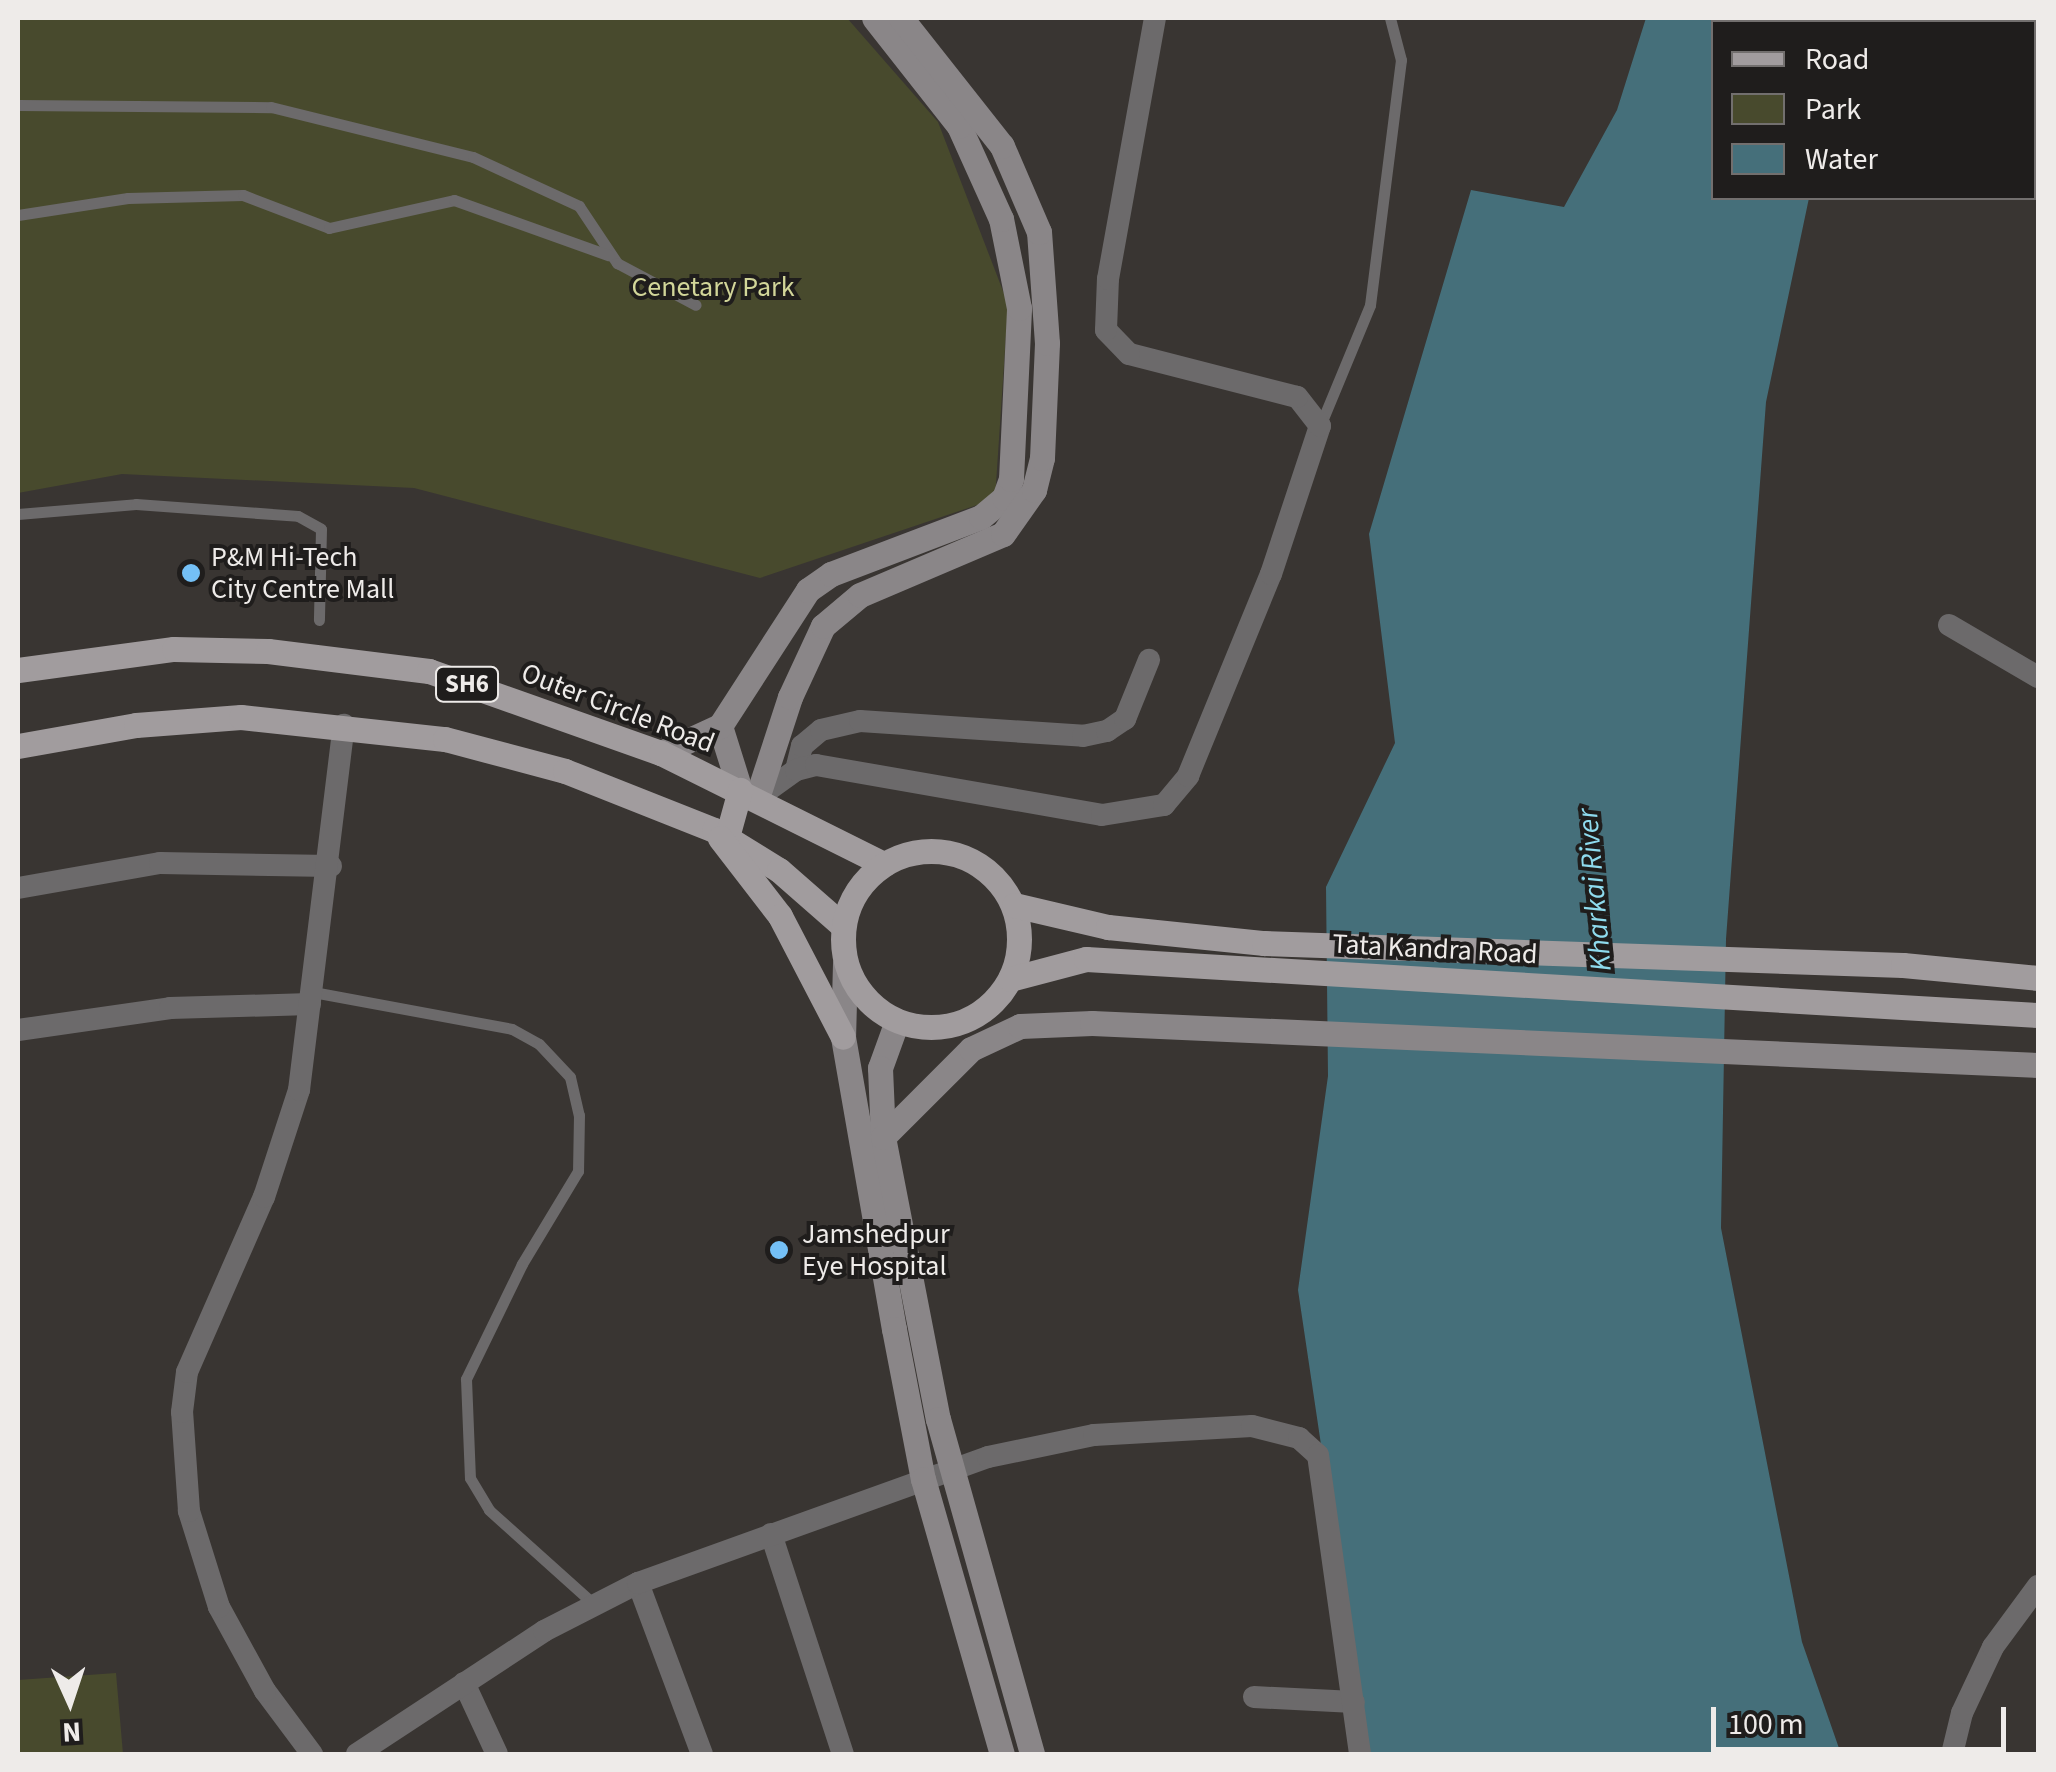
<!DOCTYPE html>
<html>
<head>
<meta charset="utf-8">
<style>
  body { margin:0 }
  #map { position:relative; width:2056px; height:1772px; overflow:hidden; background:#393532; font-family:"Source Sans 3",sans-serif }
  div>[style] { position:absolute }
  .green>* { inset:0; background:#484a2d }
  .water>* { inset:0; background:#456f7a }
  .lane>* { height:11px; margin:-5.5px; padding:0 5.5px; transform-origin:5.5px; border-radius:5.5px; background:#6c6a6b }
  .street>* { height:22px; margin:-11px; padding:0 11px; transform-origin:11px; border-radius:11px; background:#6c6a6b }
  .secondary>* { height:25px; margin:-12.5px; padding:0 12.5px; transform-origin:12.5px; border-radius:12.5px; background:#8a8688 }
  .primary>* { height:25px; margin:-12.5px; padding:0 12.5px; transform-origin:12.5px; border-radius:12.5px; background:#a19c9e }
  .primary>.ring { margin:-12.5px; padding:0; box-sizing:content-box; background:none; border:25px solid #a19c9e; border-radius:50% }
  .dots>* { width:28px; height:28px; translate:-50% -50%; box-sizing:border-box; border:5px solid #1f1d1c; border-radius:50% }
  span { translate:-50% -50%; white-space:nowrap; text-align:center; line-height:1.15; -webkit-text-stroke:8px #1f1d1c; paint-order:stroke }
  .shield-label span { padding:2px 8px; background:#1f1d1c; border:2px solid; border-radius:8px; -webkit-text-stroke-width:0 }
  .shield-label { font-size:25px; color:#eeebe9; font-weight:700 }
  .park-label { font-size:28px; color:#d2d699 }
  .poi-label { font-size:28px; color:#eeebe9 }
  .left { translate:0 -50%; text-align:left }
  .street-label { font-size:28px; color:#eeebe9 }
  .water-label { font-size:30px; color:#8fdbee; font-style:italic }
  .frame { position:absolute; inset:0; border:20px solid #eeebe9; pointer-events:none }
  .legend { position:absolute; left:1711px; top:20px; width:325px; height:180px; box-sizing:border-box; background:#1f1d1c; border:2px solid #726f6e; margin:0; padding:12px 18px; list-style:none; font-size:30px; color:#eeebe9 }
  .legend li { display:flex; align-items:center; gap:20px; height:50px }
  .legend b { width:50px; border:2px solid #726f6e }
  .north { position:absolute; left:20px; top:1652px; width:100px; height:100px; -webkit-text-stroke:8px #1f1d1c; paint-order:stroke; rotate:177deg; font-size:28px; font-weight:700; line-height:40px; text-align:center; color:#eeebe9 }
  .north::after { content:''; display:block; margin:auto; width:35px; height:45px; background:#eeebe9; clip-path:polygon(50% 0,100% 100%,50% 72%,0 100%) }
  .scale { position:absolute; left:1711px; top:1707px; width:295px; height:45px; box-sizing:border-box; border:5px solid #eeebe9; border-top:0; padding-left:12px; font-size:30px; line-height:35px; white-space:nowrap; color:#eeebe9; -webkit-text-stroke:8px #1f1d1c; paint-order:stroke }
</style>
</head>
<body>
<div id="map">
  <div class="green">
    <div style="clip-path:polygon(18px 18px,847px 18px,938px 122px,1008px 304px,995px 499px,760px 578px,414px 488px,122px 474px,18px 493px)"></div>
    <div style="clip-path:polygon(116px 1673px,123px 1754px,18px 1754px,18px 1680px)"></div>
  </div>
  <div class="water">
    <div style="clip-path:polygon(1646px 18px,1868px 18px,1714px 22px,1714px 198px,1809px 198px,1766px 402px,1726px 939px,1721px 1228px,1802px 1642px,1841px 1754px,1367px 1754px,1298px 1290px,1328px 1076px,1326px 887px,1395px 743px,1369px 534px,1471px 190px,1564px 207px,1617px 110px)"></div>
  </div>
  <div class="lane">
    <div style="left:18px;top:105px;width:253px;rotate:0.5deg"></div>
    <div style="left:271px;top:107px;width:208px;rotate:13.9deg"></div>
    <div style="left:473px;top:157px;width:117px;rotate:24.8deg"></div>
    <div style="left:579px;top:206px;width:69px;rotate:56.3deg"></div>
    <div style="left:617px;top:263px;width:89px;rotate:28deg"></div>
    <div style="left:18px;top:215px;width:111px;rotate:-8.8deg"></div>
    <div style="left:128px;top:198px;width:115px;rotate:-1.5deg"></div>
    <div style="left:243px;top:195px;width:92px;rotate:21deg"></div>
    <div style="left:329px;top:228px;width:128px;rotate:-12.6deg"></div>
    <div style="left:454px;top:200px;width:164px;rotate:19.7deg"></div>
    <div style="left:1320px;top:426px;width:131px;rotate:-67.5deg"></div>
    <div style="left:1370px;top:305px;width:247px;rotate:-82.8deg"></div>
    <div style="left:1401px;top:60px;width:43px;rotate:-104.7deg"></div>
    <div style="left:18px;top:514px;width:118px;rotate:-4.8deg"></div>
    <div style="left:136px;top:504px;width:162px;rotate:4.2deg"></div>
    <div style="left:298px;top:516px;width:26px;rotate:29deg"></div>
    <div style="left:321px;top:529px;width:91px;rotate:91.3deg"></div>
    <div style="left:313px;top:992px;width:202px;rotate:10.5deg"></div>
    <div style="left:512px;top:1029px;width:31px;rotate:29deg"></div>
    <div style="left:539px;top:1044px;width:45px;rotate:46.8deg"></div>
    <div style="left:570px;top:1077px;width:39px;rotate:77deg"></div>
    <div style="left:579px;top:1115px;width:56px;rotate:91deg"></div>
    <div style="left:578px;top:1171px;width:109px;rotate:121.1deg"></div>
    <div style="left:522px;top:1264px;width:128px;rotate:116deg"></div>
    <div style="left:466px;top:1379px;width:99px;rotate:87.7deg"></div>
    <div style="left:470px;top:1478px;width:37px;rotate:59deg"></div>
    <div style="left:489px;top:1510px;width:142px;rotate:41.9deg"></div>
  </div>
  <div class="street">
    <div style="left:1949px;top:625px;width:103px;rotate:30.3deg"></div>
    <div style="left:796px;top:770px;width:25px;rotate:-76deg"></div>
    <div style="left:802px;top:746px;width:25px;rotate:-40deg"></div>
    <div style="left:821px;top:730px;width:40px;rotate:-13deg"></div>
    <div style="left:860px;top:721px;width:224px;rotate:3.8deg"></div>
    <div style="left:1083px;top:736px;width:25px;rotate:-12deg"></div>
    <div style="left:1107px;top:731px;width:22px;rotate:-34deg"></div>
    <div style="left:1125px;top:719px;width:64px;rotate:-67.9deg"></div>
    <div style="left:757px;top:798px;width:48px;rotate:-35.7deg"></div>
    <div style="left:796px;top:770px;width:21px;rotate:-14deg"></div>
    <div style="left:816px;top:765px;width:290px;rotate:9.9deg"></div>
    <div style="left:1102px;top:815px;width:63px;rotate:-9.2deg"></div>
    <div style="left:1164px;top:805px;width:38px;rotate:-50deg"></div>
    <div style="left:1188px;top:776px;width:218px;rotate:-67.7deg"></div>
    <div style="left:1271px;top:574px;width:156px;rotate:-71.7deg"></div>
    <div style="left:1320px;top:426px;width:37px;rotate:-128deg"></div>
    <div style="left:1297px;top:397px;width:173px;rotate:-165.6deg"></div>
    <div style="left:1129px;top:354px;width:33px;rotate:-134deg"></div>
    <div style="left:1106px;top:330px;width:51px;rotate:-87.8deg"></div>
    <div style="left:1108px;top:279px;width:265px;rotate:-79.8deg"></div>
    <div style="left:18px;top:888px;width:144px;rotate:-10deg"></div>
    <div style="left:160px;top:863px;width:171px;rotate:1deg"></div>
    <div style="left:18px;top:1030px;width:154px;rotate:-8.2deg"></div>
    <div style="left:170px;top:1008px;width:140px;rotate:-1.6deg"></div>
    <div style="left:771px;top:1534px;width:231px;rotate:71.9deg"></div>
    <div style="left:638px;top:1583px;width:183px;rotate:69.5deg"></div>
    <div style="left:464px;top:1683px;width:78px;rotate:65.1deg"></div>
    <div style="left:1254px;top:1697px;width:100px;rotate:2.9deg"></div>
    <div style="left:312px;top:1754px;width:79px;rotate:-126.7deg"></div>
    <div style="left:265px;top:1691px;width:96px;rotate:-118.7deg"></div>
    <div style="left:219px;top:1607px;width:101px;rotate:-107.4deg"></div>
    <div style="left:189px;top:1511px;width:99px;rotate:-94deg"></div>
    <div style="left:182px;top:1412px;width:40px;rotate:-82.9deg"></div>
    <div style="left:187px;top:1372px;width:191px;rotate:-66.3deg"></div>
    <div style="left:264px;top:1197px;width:113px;rotate:-71.9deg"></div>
    <div style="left:299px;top:1090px;width:368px;rotate:-83deg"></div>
    <div style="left:357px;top:1754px;width:224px;rotate:-33.3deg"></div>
    <div style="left:544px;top:1631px;width:106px;rotate:-27.1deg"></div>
    <div style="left:638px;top:1583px;width:372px;rotate:-19.8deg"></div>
    <div style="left:988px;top:1457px;width:108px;rotate:-11.7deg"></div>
    <div style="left:1094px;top:1435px;width:158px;rotate:-3.3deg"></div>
    <div style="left:1252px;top:1426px;width:49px;rotate:14.3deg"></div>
    <div style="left:1299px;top:1438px;width:25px;rotate:42deg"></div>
    <div style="left:1318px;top:1455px;width:302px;rotate:82deg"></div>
    <div style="left:1952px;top:1754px;width:42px;rotate:-76.3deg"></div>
    <div style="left:1962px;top:1713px;width:73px;rotate:-64.8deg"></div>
    <div style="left:1993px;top:1647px;width:76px;rotate:-53.6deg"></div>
  </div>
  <div class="secondary">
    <div style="left:720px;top:726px;width:67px;rotate:72.6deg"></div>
    <div style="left:661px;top:753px;width:65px;rotate:-24.6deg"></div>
    <div style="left:720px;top:726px;width:162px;rotate:-57.1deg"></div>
    <div style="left:808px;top:590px;width:28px;rotate:-35deg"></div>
    <div style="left:831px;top:574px;width:160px;rotate:-20.8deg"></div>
    <div style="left:981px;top:517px;width:30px;rotate:-40deg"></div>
    <div style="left:1004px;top:498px;width:20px;rotate:-70deg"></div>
    <div style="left:1011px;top:479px;width:171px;rotate:-87.3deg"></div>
    <div style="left:1019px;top:308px;width:91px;rotate:-101.4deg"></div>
    <div style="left:1001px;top:219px;width:102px;rotate:-114.3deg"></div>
    <div style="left:959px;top:126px;width:137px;rotate:-128.2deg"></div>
    <div style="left:757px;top:798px;width:106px;rotate:-71.9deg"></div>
    <div style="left:790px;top:697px;width:78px;rotate:-65.1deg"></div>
    <div style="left:823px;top:626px;width:48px;rotate:-40deg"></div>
    <div style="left:860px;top:595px;width:155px;rotate:-23.1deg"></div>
    <div style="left:1003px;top:534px;width:54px;rotate:-54.8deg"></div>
    <div style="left:1034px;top:490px;width:33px;rotate:-76deg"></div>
    <div style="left:1042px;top:458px;width:115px;rotate:-87.5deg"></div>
    <div style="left:1047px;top:343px;width:111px;rotate:-94.1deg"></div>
    <div style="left:1039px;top:232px;width:94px;rotate:-113.3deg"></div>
    <div style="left:1002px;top:146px;width:163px;rotate:-128.3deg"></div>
    <div style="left:845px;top:963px;width:74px;rotate:91.5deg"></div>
    <div style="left:843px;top:1037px;width:296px;rotate:80.1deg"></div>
    <div style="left:894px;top:1329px;width:153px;rotate:79.1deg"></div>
    <div style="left:923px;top:1479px;width:286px;rotate:74deg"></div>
    <div style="left:897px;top:1021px;width:50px;rotate:109.9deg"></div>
    <div style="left:880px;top:1068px;width:69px;rotate:87.5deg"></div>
    <div style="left:883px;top:1137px;width:287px;rotate:79deg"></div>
    <div style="left:938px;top:1419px;width:348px;rotate:74.3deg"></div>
    <div style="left:883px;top:1137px;width:124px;rotate:-45deg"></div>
    <div style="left:971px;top:1049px;width:54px;rotate:-25.1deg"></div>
    <div style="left:1020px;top:1026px;width:72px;rotate:-2.4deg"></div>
    <div style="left:1092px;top:1023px;width:947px;rotate:2.54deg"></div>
  </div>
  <div class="primary">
    <div style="left:18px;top:670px;width:157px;rotate:-7.7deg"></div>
    <div style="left:174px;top:649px;width:94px;rotate:1.2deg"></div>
    <div style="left:268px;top:651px;width:162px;rotate:7.1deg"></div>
    <div style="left:429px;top:671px;width:246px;rotate:19.5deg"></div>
    <div style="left:661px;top:753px;width:249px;rotate:26.5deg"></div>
    <div style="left:18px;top:746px;width:120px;rotate:-10.1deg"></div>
    <div style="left:136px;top:725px;width:105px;rotate:-4.4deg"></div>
    <div style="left:241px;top:717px;width:205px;rotate:6.2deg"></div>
    <div style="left:445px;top:739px;width:124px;rotate:14.9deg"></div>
    <div style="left:565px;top:771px;width:160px;rotate:21.6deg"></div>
    <div style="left:714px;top:830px;width:76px;rotate:31.6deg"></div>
    <div style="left:779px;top:870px;width:85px;rotate:41.2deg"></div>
    <div style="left:727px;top:837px;width:49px;rotate:-74.5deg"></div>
    <div style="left:720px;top:838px;width:98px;rotate:52.4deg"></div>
    <div style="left:780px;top:916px;width:136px;rotate:62.5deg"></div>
    <div class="ring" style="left:843px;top:851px;width:151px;height:151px"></div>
    <div style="left:1014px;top:905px;width:97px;rotate:13.2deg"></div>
    <div style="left:1108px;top:927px;width:157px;rotate:5.9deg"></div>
    <div style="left:1264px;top:943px;width:639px;rotate:1.97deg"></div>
    <div style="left:1903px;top:965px;width:136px;rotate:5.5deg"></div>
    <div style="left:1010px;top:979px;width:79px;rotate:-14.7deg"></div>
    <div style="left:1086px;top:959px;width:954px;rotate:3.37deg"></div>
  </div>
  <div class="dots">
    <div style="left:191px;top:573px;background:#74c0f6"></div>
    <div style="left:779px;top:1250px;background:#74c0f6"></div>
  </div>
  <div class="shield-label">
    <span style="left:467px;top:684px">SH6</span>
  </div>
  <div class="park-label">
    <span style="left:713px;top:287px">Cenetary Park</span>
  </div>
  <div class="poi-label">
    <span class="left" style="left:211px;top:573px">P&amp;M Hi-Tech<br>City Centre Mall</span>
    <span class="left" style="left:802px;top:1250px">Jamshedpur<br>Eye Hospital</span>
  </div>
  <div class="street-label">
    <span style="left:618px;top:708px;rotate:21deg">Outer Circle Road</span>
    <span style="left:1435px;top:949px;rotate:3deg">Tata Kandra Road</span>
  </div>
  <div class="water-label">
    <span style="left:1595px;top:890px;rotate:-95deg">Kharkai River</span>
  </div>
  <div class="frame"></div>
  <ul class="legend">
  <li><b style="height:12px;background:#a19c9e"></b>Road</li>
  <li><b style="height:28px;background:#484a2d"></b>Park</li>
  <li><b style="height:28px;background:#456f7a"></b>Water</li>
  </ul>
  <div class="north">N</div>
  <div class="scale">100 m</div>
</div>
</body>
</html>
